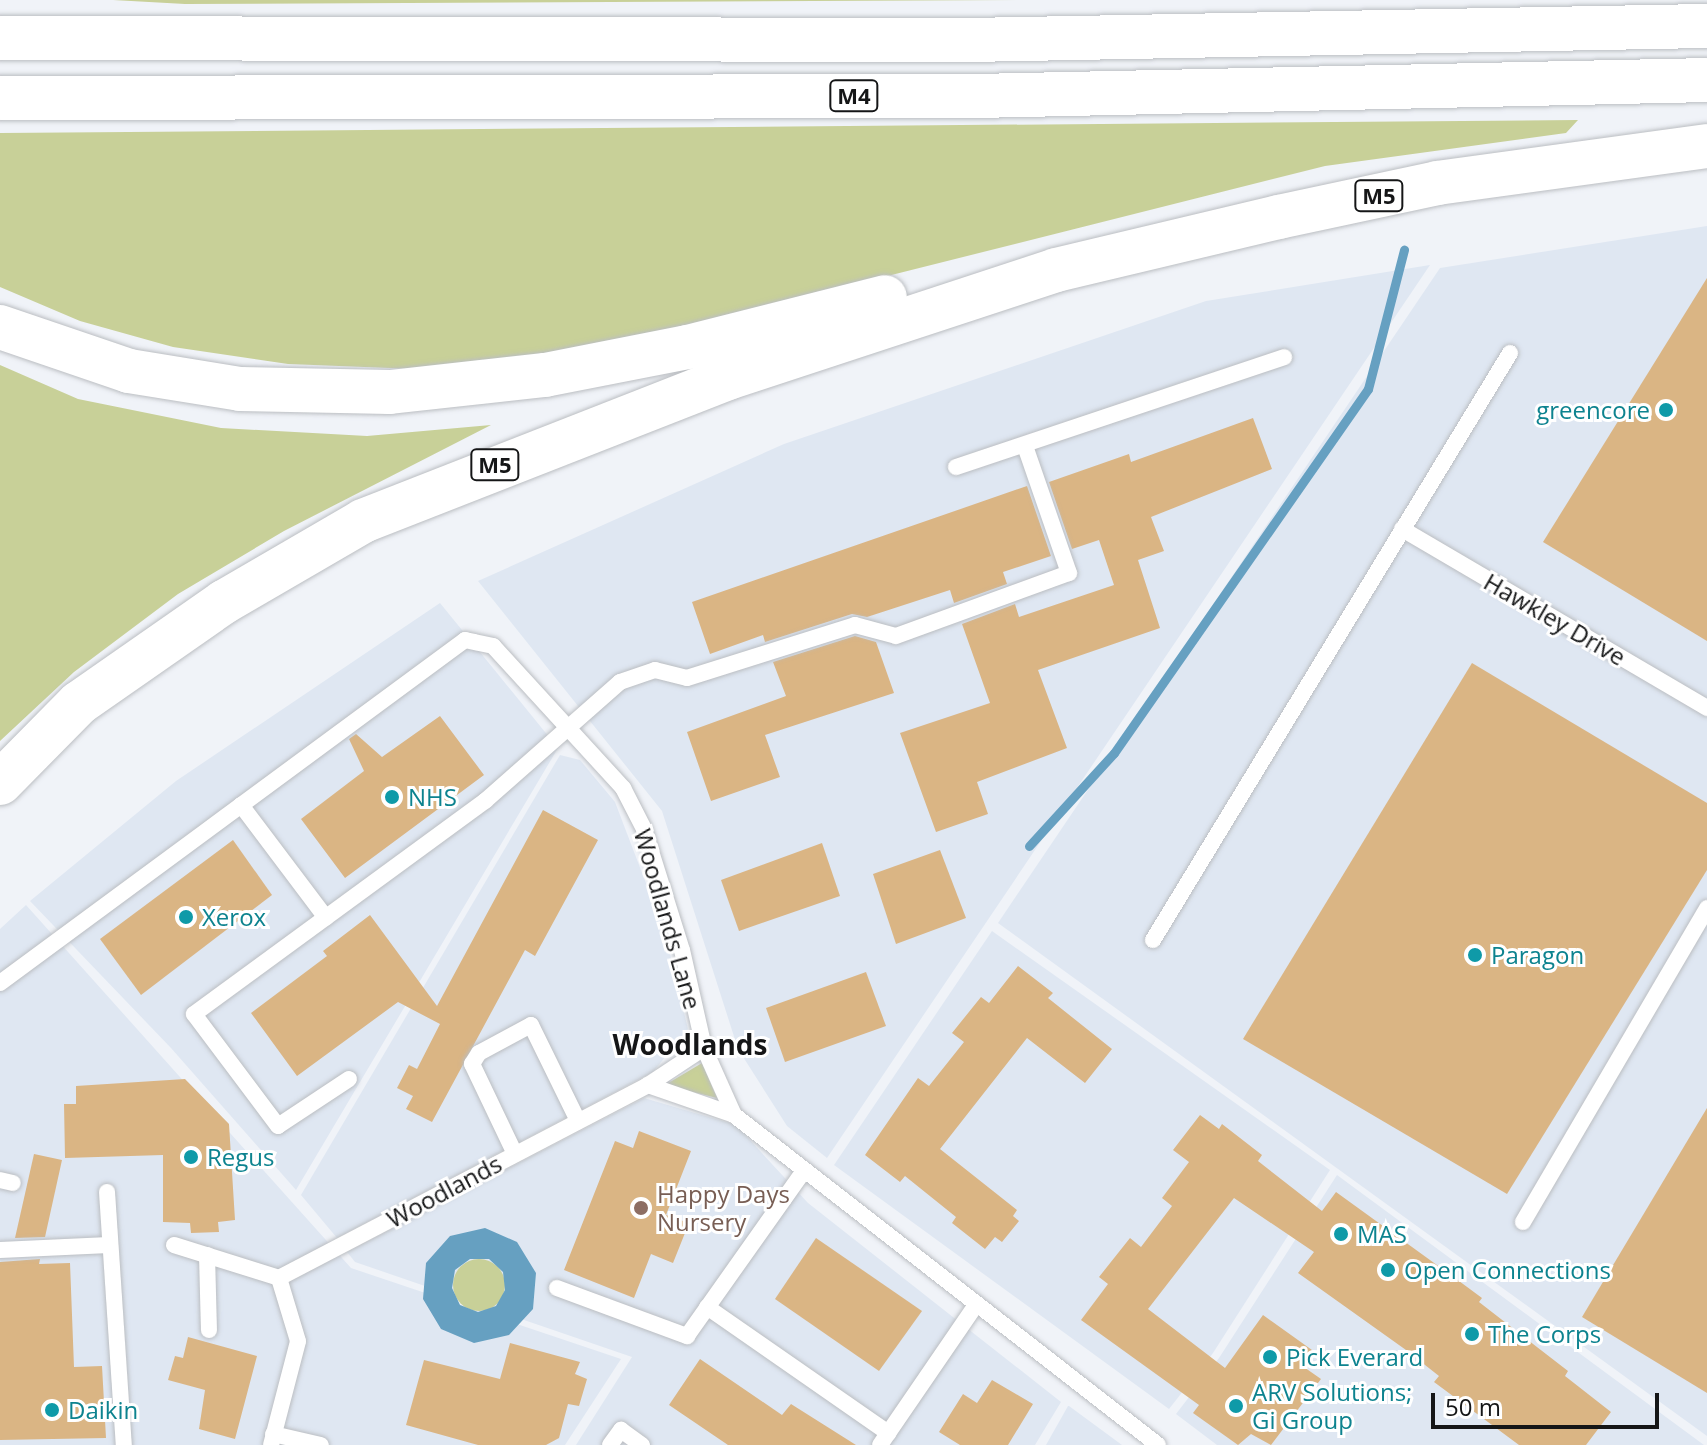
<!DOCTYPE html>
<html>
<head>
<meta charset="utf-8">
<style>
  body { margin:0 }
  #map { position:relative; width:1707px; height:1445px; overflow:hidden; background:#f0f3f8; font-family:"Open Sans",sans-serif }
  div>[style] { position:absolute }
  .built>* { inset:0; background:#dfe7f2 }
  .green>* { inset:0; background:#c8d098 }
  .round { border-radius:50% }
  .water>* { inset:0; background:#66a0c1 }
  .stream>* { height:9px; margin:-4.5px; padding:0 4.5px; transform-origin:4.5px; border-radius:4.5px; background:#66a0c1 }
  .building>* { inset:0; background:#dab584 }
  .roads { filter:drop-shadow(0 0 2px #bbbec2) drop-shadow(0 0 2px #bbbec2) }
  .service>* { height:16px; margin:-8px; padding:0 8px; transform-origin:8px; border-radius:8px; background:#fff }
  .motorway>* { height:44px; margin:-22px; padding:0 22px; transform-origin:22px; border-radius:22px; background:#fff }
  .dots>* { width:22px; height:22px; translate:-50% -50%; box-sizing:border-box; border:4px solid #fff; border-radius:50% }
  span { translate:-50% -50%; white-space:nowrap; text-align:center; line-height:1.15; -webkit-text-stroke:6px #fff; paint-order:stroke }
  .shield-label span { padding:2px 6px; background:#fff; border:2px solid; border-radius:6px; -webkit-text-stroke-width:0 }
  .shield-label { font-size:22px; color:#151617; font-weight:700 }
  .culture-label { font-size:24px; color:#0d838f }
  .right { translate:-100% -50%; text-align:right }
  .left { translate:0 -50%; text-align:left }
  .street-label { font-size:24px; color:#151617 }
  .education-label { font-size:24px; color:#785e54 }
  .quarter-label { font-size:28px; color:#151617; font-weight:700 }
  .scale { position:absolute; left:1431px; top:1393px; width:228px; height:36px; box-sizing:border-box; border:4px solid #151617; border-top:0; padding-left:10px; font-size:24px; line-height:28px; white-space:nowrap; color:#151617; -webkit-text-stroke:6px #fff; paint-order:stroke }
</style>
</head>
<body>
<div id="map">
  <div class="built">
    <div style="clip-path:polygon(1707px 226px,1707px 1436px,998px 923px,1440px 268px)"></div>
    <div style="clip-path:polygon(1430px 265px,827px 1158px,787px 1126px,738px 1049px,662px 811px,478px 581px,784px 444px,1206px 301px)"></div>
    <div style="clip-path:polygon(440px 603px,558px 748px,296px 1190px,171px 1048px,30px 901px,176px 781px)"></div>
    <div style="clip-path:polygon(560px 755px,580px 760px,615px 802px,665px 933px,688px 1029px,653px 1072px,337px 1238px,301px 1195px)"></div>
    <div style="clip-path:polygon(26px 905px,351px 1268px,621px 1359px,565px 1445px,0 1445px,0 929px)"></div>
    <div style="clip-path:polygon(992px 931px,1330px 1170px,1213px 1353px,1169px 1409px,834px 1165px)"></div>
    <div style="clip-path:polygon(644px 1098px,736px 1125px,808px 1203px,1061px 1402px,1035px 1445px,576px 1445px,632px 1357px,355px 1262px,347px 1252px)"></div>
    <div style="clip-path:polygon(1337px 1175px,1704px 1445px,1217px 1445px,1176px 1414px,1219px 1358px)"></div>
    <div style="clip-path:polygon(1068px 1406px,1069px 1406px,1122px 1445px,1046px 1445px)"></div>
  </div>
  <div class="green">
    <div style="clip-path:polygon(113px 0,1020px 0,185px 4px)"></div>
    <div style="clip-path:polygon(1578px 120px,1566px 133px,1325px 166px,645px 337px,505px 361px,415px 369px,288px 364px,173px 347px,80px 321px,0 287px,0 133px)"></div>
    <div style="clip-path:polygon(0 365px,78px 399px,221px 428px,367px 436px,491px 425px,284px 531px,178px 594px,74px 672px,0 741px)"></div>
    <div style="clip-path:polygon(702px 1063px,717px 1098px,665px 1085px)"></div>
    <div class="round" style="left:453px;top:1259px;width:52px;height:52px"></div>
  </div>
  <div class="water">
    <div style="clip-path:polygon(evenodd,485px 1228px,517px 1242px,536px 1273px,533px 1309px,509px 1335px,474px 1343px,441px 1329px,423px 1299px,426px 1263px,450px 1236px,485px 1228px,470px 1259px,489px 1259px,503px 1272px,505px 1290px,496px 1306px,478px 1312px,460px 1305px,452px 1288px,455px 1270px,470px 1259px)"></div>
  </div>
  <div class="stream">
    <div style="left:1029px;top:846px;width:126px;rotate:-47.6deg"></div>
    <div style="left:1114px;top:753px;width:444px;rotate:-55.1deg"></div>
    <div style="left:1368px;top:389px;width:144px;rotate:-75.5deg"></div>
  </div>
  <div class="building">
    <div style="clip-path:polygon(1707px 278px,1707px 641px,1543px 542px)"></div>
    <div style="clip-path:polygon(1253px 418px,1272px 469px,1151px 517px,1164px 551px,1138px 560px,1160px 628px,1038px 670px,1067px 748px,977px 782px,988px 814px,936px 832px,900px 733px,990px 703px,962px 624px,1015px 604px,1019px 617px,1114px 585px,1099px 540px,1072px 549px,1049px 482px,1129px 454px,1131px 462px)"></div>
    <div style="clip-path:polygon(1027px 486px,1051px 556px,1003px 572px,1007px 584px,954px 603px,950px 590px,867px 617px,852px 614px,765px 642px,763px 635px,710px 654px,692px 602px)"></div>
    <div style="clip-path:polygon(855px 636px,876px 642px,894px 693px,765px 735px,780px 777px,711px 801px,687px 732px,786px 696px,773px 662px)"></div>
    <div style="clip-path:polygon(1472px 663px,1707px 803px,1707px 870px,1507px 1194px,1243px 1039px)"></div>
    <div style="clip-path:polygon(440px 716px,484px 775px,345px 878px,301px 819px,364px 771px,349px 739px,356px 734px,382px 757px)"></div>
    <div style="clip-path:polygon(543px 810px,598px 840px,535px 956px,525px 950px,432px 1122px,406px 1109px,413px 1096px,397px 1088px,409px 1065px,417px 1069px,440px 1024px,398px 1002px,297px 1076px,251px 1013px,327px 956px,323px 951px,370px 915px,437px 1006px)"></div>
    <div style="clip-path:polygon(233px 840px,272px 895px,141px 995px,100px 939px)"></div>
    <div style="clip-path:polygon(822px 843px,840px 896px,739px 931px,721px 880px)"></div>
    <div style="clip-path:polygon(940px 850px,966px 918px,896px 944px,873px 874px)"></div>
    <div style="clip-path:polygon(1018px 966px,1053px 993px,1048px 998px,1112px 1049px,1085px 1083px,1027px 1038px,940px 1149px,1017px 1210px,1013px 1216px,1019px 1221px,1002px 1242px,995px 1237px,985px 1249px,952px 1223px,956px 1217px,905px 1176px,900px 1182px,865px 1155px,918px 1078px,929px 1086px,964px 1042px,952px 1033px,981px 997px,989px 1003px)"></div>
    <div style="clip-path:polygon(866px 972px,886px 1026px,785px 1062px,766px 1008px)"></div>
    <div style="clip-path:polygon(185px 1079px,229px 1124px,235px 1220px,218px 1222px,219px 1232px,191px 1233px,190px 1223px,163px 1222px,163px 1155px,65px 1158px,64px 1104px,76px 1104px,76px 1086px)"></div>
    <div style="clip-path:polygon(1707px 1108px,1707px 1393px,1582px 1317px)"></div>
    <div style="clip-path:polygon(1200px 1115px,1219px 1129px,1222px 1124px,1262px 1155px,1258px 1161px,1322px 1211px,1336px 1192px,1459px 1281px,1482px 1298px,1479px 1302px,1568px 1371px,1565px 1376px,1611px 1412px,1586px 1445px,1519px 1445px,1434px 1382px,1439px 1376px,1406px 1350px,1298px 1273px,1314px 1252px,1234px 1198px,1148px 1309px,1225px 1368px,1263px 1315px,1312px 1350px,1301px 1365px,1321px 1379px,1271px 1445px,1251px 1434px,1238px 1445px,1193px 1413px,1199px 1405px,1081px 1320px,1108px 1284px,1099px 1277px,1130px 1238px,1141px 1247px,1172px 1206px,1162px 1198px,1189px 1162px,1173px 1150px)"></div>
    <div style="clip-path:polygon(639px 1131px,691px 1151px,666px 1215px,689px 1223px,673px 1263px,651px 1254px,634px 1298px,564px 1270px,615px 1141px,633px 1148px)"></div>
    <div style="clip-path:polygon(34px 1154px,62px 1160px,45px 1237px,15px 1238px)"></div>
    <div style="clip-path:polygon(816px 1238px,922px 1311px,879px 1371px,775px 1299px)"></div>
    <div style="clip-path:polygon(40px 1259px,39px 1264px,70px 1263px,74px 1367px,102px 1366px,106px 1438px,0 1440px,0 1262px)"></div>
    <div style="clip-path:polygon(188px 1337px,257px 1356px,235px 1439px,199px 1429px,205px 1390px,168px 1380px,175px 1356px,183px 1358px)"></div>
    <div style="clip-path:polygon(510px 1343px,580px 1362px,575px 1374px,587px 1379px,579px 1406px,568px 1404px,559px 1438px,546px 1445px,478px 1445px,406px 1425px,424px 1360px,500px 1379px)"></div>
    <div style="clip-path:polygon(700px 1359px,782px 1415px,791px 1404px,856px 1445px,728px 1445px,669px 1405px)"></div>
    <div style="clip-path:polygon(992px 1380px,1033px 1404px,1008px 1445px,960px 1445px,939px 1432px,963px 1394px,977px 1403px)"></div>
  </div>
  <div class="roads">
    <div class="service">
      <div style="left:956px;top:467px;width:346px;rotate:-18.5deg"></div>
      <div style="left:1402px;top:529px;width:354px;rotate:30.4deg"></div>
      <div style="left:241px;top:805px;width:141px;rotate:53deg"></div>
      <div style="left:1153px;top:940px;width:687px;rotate:-58.69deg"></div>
      <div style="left:0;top:983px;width:578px;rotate:-36.41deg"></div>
      <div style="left:465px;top:640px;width:29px;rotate:12deg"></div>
      <div style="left:493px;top:646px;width:193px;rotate:47.5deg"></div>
      <div style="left:623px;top:788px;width:46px;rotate:62.9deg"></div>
      <div style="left:644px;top:829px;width:127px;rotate:72.6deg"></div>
      <div style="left:682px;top:950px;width:100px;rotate:77.3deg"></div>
      <div style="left:704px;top:1048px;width:73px;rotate:65.9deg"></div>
      <div style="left:734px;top:1115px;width:537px;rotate:37.89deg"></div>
      <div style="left:349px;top:1079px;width:85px;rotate:146.5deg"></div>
      <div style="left:278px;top:1126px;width:140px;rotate:-126.9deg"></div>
      <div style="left:194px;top:1014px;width:361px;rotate:-36.2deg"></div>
      <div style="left:485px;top:801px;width:180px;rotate:-41.4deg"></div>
      <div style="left:620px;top:682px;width:37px;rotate:-19deg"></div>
      <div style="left:655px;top:670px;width:33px;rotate:14deg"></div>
      <div style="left:687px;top:678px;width:176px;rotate:-17.5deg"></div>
      <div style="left:855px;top:625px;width:42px;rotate:15deg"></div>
      <div style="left:896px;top:636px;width:184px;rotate:-20deg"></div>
      <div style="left:1069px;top:573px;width:134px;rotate:-109.1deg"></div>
      <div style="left:648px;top:1085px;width:91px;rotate:19.2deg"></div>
      <div style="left:515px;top:1154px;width:100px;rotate:-115.5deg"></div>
      <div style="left:472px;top:1064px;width:13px;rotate:-58deg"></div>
      <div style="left:479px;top:1053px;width:59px;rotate:-28.3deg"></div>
      <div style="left:531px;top:1025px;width:107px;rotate:63.9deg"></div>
      <div style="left:0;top:1180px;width:13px;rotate:13deg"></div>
      <div style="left:107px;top:1192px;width:254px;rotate:86.2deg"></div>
      <div style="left:1523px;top:1222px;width:364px;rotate:-59.6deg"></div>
      <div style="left:174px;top:1245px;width:110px;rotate:17.4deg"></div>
      <div style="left:279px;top:1278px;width:416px;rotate:-27.6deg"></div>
      <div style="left:648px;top:1085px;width:67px;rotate:-33.5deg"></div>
      <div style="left:0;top:1250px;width:109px;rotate:-2.6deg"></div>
      <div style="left:207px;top:1255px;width:75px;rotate:88.5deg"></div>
      <div style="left:557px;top:1288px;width:139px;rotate:20.3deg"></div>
      <div style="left:687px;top:1336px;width:201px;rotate:-54.7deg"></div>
      <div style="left:707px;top:1307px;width:221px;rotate:34.8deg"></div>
      <div style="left:273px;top:1434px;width:49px;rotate:12.9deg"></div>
      <div style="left:271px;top:1445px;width:107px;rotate:-75.4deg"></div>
      <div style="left:298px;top:1341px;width:66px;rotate:-106.8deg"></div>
      <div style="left:610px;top:1445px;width:19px;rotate:-54deg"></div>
      <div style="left:621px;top:1430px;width:26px;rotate:36deg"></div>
      <div style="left:880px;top:1445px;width:170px;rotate:-55.6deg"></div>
    </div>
    <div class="motorway">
      <div style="left:0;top:38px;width:969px;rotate:0.12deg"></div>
      <div style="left:969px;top:40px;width:738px;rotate:-1.09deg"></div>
      <div style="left:0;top:98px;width:976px;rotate:-0.12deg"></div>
      <div style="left:976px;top:96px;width:731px;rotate:-1.25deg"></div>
      <div style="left:0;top:327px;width:136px;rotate:18.8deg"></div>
      <div style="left:129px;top:371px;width:112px;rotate:9.2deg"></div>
      <div style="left:240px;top:389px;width:150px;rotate:1.1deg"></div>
      <div style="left:390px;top:392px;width:156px;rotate:-6.3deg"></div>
      <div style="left:545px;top:375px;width:146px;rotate:-11.1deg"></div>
      <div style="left:688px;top:347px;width:203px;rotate:-14.2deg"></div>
      <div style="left:0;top:783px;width:112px;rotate:-45.4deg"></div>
      <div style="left:79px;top:703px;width:177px;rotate:-34.9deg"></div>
      <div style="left:224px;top:602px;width:161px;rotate:-30.2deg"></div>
      <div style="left:363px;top:521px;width:392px;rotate:-21.4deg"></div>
      <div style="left:728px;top:378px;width:345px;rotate:-18.2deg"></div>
      <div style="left:1056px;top:270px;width:229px;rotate:-13.4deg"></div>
      <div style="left:1279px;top:217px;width:162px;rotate:-12.1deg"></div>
      <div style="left:1437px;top:183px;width:273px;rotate:-7.8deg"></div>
    </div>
  </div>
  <div class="dots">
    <div style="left:1666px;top:410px;background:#0f9aa8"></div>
    <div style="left:392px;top:797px;background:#0f9aa8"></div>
    <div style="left:186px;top:917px;background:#0f9aa8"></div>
    <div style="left:1475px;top:955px;background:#0f9aa8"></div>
    <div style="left:191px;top:1157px;background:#0f9aa8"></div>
    <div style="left:641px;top:1208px;background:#8d6e63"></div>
    <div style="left:1341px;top:1234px;background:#0f9aa8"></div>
    <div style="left:1388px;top:1270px;background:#0f9aa8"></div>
    <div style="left:1472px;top:1334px;background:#0f9aa8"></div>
    <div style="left:1270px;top:1357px;background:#0f9aa8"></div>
    <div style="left:1236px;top:1406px;background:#0f9aa8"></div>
    <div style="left:52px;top:1410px;background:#0f9aa8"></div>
  </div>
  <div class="shield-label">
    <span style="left:854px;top:96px">M4</span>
    <span style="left:1379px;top:196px">M5</span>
    <span style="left:495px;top:465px">M5</span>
  </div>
  <div class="culture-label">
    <span class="right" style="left:1650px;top:410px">greencore</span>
    <span class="left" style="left:408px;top:797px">NHS</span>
    <span class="left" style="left:202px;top:917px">Xerox</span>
    <span class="left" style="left:1491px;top:955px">Paragon</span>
    <span class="left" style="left:207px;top:1157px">Regus</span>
    <span class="left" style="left:1357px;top:1234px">MAS</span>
    <span class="left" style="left:1404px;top:1270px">Open Connections</span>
    <span class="left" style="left:1488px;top:1334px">The Corps</span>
    <span class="left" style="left:1286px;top:1357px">Pick Everard</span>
    <span class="left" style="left:1252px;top:1406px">ARV Solutions;<br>Gi Group</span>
    <span class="left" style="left:68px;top:1410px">Daikin</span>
  </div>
  <div class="street-label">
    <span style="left:1555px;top:619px;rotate:30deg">Hawkley Drive</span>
    <span style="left:668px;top:919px;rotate:74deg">Woodlands Lane</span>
    <span style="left:444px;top:1191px;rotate:-28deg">Woodlands</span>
  </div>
  <div class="education-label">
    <span class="left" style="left:657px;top:1208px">Happy Days<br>Nursery</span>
  </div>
  <div class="quarter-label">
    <span style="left:690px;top:1044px">Woodlands</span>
  </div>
  <div class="scale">50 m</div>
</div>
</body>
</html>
